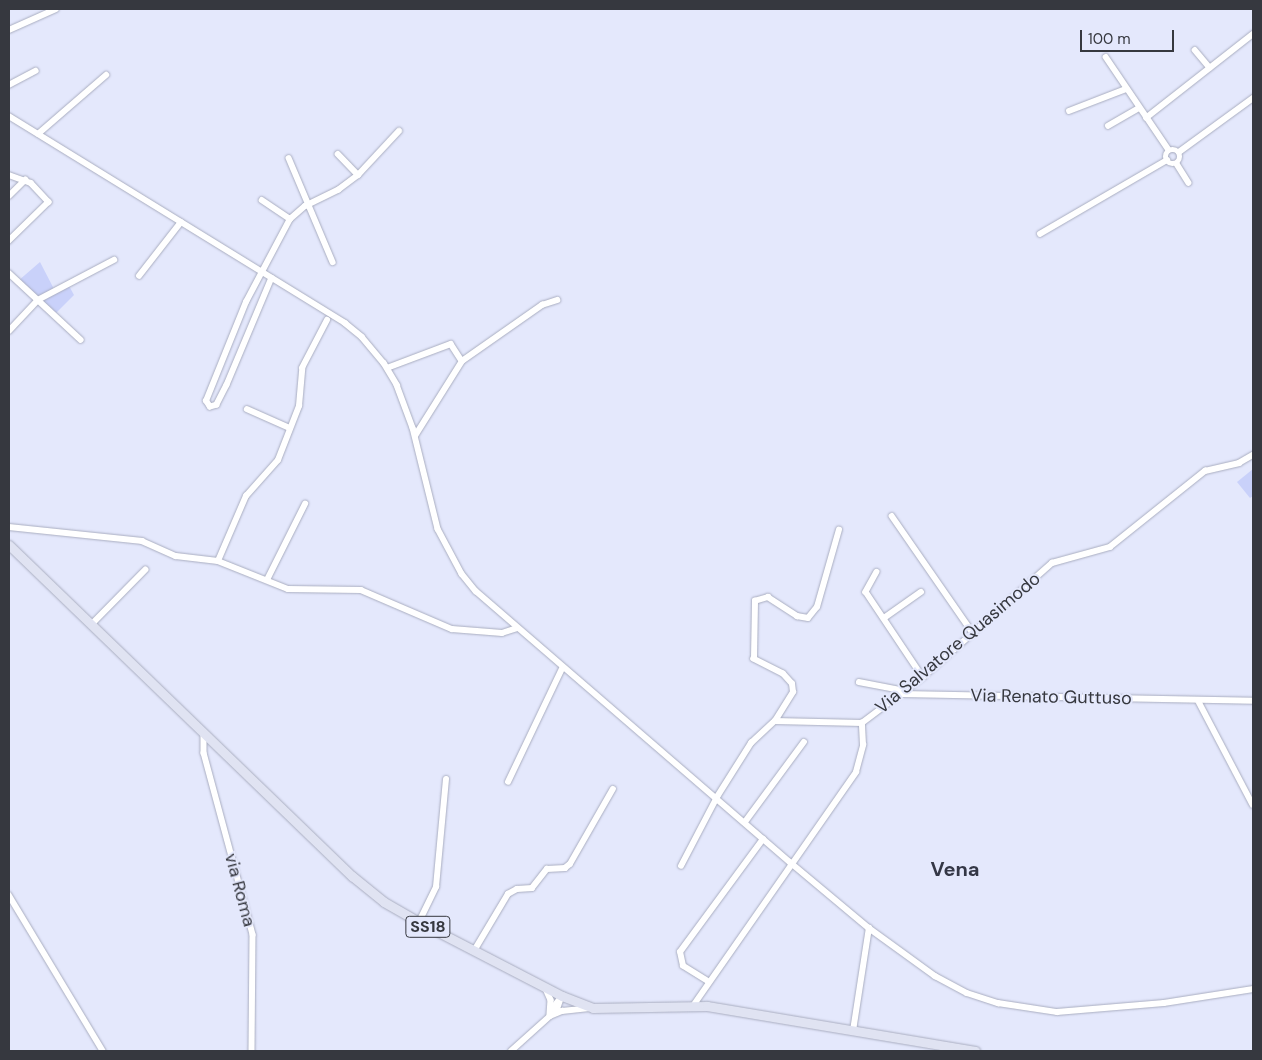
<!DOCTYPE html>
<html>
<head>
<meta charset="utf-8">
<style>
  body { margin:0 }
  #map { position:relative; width:1262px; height:1060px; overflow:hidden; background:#e4e8fc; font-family:"DM Sans",sans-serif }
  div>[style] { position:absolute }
  .green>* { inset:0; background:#c9d1fa }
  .roads { filter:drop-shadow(0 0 1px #a9adc0) drop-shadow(0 0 1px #a9adc0) }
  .minor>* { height:5.5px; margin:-2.75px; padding:0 2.75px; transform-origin:2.75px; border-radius:2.75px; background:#fff }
  .minor>.ring { margin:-2.75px; padding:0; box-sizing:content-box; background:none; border:5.5px solid #fff; border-radius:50% }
  .primary>* { height:9px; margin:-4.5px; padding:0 4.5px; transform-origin:4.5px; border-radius:4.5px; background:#e0e3f2 }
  span { translate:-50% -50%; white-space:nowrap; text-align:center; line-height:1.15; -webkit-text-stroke:4px #e4e8fc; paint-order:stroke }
  .shield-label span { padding:1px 4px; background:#e4e8fc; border:1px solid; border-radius:4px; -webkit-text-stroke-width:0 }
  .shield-label { font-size:16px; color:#36383f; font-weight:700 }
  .street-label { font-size:18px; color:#36383f }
  .quarter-label { font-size:20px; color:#343746; font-weight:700 }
  .frame { position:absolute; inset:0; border:10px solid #36383f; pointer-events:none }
  .scale { position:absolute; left:1080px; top:30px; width:94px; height:22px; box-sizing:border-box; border:2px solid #36383f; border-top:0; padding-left:6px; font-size:15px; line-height:18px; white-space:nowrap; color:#36383f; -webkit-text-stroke:4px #e4e8fc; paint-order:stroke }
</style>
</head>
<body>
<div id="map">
  <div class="green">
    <div style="clip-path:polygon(40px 262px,55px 291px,68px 284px,74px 295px,54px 315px,18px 281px)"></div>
    <div style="clip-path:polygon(1253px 469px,1253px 496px,1250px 498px,1237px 482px)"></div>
  </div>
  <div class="roads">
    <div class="minor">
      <div style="left:9px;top:30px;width:51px;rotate:-24.1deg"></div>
      <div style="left:1195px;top:50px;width:23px;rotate:50deg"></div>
      <div style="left:1106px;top:57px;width:112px;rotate:55.9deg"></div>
      <div style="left:9px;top:85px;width:30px;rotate:-28deg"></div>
      <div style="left:1069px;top:111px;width:61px;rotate:-21.1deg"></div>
      <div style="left:9px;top:116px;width:395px;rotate:31.6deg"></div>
      <div style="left:345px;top:323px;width:22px;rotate:39deg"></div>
      <div style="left:362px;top:337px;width:34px;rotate:50deg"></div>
      <div style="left:384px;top:363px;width:26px;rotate:59deg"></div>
      <div style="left:397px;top:385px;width:46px;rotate:69.6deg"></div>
      <div style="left:413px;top:428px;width:104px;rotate:76.1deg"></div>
      <div style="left:438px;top:529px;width:51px;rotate:61.9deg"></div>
      <div style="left:462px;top:574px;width:22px;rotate:51deg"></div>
      <div style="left:476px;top:591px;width:415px;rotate:40.8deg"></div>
      <div style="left:790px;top:862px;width:103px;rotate:39.9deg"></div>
      <div style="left:869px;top:928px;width:82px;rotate:36deg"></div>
      <div style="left:935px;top:976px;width:36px;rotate:28deg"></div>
      <div style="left:967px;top:993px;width:33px;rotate:18deg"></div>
      <div style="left:998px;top:1003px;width:60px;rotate:8.7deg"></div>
      <div style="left:1057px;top:1012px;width:107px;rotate:-4.8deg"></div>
      <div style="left:1164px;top:1003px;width:90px;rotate:-8.9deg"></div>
      <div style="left:1146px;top:118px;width:136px;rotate:-38.1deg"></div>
      <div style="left:1108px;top:126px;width:36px;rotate:-30deg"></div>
      <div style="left:38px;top:134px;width:90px;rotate:-40.9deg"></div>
      <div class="ring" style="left:1166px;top:150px;width:8.5px;height:8.5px"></div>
      <div style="left:1179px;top:152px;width:92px;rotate:-36.1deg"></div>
      <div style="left:338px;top:154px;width:29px;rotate:46deg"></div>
      <div style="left:289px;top:158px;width:113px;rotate:67.1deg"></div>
      <div style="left:1177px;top:164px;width:22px;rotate:58deg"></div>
      <div style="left:9px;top:175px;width:23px;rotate:20deg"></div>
      <div style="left:31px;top:183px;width:26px;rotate:47deg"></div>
      <div style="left:49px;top:202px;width:56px;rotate:135.7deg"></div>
      <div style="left:9px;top:196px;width:23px;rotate:-45deg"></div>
      <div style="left:262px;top:200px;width:34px;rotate:34deg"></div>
      <div style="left:1040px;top:234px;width:147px;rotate:-30.2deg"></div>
      <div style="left:9px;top:273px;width:98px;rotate:42.9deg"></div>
      <div style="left:139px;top:276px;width:68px;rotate:-52.1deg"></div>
      <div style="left:272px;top:278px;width:116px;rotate:112.8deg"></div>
      <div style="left:227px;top:385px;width:22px;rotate:117deg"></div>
      <div style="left:217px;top:405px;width:7px;rotate:164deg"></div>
      <div style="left:210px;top:407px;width:7px;rotate:-124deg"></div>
      <div style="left:206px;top:401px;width:107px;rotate:-68deg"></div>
      <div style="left:246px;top:302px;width:94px;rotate:-62.1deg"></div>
      <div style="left:290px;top:219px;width:20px;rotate:-41deg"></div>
      <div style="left:305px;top:206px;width:37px;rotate:-26deg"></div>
      <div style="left:338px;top:190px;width:25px;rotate:-37deg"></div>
      <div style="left:358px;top:175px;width:60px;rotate:-47deg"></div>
      <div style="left:9px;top:331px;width:42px;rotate:-46.9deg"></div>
      <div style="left:38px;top:300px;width:86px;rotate:-27.8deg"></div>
      <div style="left:387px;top:368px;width:68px;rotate:-20.6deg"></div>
      <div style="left:451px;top:344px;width:20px;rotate:57deg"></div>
      <div style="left:247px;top:409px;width:47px;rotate:23.8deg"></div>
      <div style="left:415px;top:436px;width:89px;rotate:-57.9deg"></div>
      <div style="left:462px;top:361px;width:98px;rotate:-35deg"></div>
      <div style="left:542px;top:305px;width:16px;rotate:-18deg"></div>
      <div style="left:892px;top:516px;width:142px;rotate:55.3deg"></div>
      <div style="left:9px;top:527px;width:134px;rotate:6deg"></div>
      <div style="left:142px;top:541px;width:37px;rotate:24deg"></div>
      <div style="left:176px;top:556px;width:42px;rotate:6.8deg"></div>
      <div style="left:218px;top:561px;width:75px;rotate:21.8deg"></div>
      <div style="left:288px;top:589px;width:73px;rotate:0.8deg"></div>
      <div style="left:361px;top:590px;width:99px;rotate:23.2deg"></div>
      <div style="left:452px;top:629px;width:50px;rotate:4.6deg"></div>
      <div style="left:502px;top:633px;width:16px;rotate:-18deg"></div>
      <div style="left:218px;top:561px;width:71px;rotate:-66.7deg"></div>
      <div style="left:246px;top:496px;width:48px;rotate:-48.4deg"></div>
      <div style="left:278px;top:460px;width:58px;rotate:-68.7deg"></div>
      <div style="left:299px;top:406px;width:38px;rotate:-85deg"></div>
      <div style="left:302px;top:368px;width:54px;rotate:-62.5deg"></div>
      <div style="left:877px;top:572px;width:23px;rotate:119deg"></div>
      <div style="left:866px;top:592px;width:102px;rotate:56.2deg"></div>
      <div style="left:267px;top:580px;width:85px;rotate:-63.4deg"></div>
      <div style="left:884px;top:618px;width:45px;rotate:-35.1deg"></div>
      <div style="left:92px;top:624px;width:76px;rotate:-45.5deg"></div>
      <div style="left:859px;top:682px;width:48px;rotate:10.8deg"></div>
      <div style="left:902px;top:694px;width:351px;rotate:1.1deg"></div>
      <div style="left:1199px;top:702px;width:116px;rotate:62.3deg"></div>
      <div style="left:775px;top:721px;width:34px;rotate:-58deg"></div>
      <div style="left:793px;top:692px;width:8px;rotate:-97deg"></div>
      <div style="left:792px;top:684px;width:13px;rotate:-132deg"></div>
      <div style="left:783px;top:674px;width:33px;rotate:-153deg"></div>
      <div style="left:754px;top:659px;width:58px;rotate:-89deg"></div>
      <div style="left:755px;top:601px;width:14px;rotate:-17deg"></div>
      <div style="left:768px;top:597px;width:35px;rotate:33deg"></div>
      <div style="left:797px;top:616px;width:11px;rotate:10deg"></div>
      <div style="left:808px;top:618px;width:14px;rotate:-51deg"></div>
      <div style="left:817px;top:607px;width:80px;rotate:-74.1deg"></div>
      <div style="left:204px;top:732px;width:21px;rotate:90deg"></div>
      <div style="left:204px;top:753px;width:188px;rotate:74.9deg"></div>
      <div style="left:253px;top:935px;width:116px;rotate:90.5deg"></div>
      <div style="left:508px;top:782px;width:125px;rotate:-64.5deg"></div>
      <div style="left:745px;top:822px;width:99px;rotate:-53.6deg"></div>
      <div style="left:681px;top:866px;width:78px;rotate:-62.4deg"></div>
      <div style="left:717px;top:797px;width:64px;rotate:-57.8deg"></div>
      <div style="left:751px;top:743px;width:33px;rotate:-43deg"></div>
      <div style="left:775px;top:721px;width:87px;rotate:1.3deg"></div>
      <div style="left:862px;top:723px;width:76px;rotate:-37deg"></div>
      <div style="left:923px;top:677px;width:172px;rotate:-41.5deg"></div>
      <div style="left:1052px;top:563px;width:60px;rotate:-15.4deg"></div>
      <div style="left:1110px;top:547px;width:122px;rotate:-38.7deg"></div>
      <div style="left:1205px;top:471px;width:35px;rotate:-13deg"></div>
      <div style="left:1239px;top:463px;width:16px;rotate:-30deg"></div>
      <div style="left:9px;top:895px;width:182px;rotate:58.9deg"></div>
      <div style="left:419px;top:922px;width:39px;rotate:-64deg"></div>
      <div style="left:436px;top:887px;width:108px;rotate:-84.7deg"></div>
      <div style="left:474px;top:951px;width:66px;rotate:-59.2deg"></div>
      <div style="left:508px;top:894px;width:10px;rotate:-29deg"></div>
      <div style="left:517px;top:889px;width:15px;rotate:-4deg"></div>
      <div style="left:532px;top:888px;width:24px;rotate:-52deg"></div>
      <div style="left:547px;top:869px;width:18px;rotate:-3deg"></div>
      <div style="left:565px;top:868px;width:6px;rotate:-39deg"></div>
      <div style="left:570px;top:864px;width:86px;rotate:-60.2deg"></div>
      <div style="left:707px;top:981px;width:28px;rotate:-148deg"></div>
      <div style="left:683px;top:966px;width:14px;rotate:-102deg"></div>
      <div style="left:680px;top:952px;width:140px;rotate:-53.7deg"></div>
      <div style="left:546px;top:989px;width:12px;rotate:66deg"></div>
      <div style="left:551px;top:1000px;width:16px;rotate:94deg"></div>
      <div style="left:550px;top:1016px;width:13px;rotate:-23deg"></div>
      <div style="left:562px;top:1011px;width:27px;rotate:-6deg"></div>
      <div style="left:693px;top:1006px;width:285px;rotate:-55.1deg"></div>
      <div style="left:856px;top:772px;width:28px;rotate:-75deg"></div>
      <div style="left:863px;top:745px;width:22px;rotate:-93deg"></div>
      <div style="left:552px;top:1009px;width:16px;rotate:-52deg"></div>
      <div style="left:562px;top:996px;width:18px;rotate:109deg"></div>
      <div style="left:853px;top:1031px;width:104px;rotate:-81.2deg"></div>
      <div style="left:511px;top:1051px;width:52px;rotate:-41.9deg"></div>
    </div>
    <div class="primary">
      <div style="left:9px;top:545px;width:477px;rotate:44deg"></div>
      <div style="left:352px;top:876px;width:41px;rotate:39.1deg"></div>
      <div style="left:384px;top:902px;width:40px;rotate:29.7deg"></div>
      <div style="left:419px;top:922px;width:161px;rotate:27.4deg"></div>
      <div style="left:562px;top:996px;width:33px;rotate:21deg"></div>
      <div style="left:593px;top:1008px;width:114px;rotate:-1deg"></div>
      <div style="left:707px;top:1006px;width:272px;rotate:9.5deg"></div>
    </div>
  </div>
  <div class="shield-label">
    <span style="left:428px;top:927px">SS18</span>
  </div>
  <div class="street-label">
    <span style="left:958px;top:643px;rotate:-40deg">Via Salvatore Quasimodo</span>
    <span style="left:1051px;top:697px;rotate:1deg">Via Renato Guttuso</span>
    <span style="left:240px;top:890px;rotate:75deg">via Roma</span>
  </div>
  <div class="quarter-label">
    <span style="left:955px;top:869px">Vena</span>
  </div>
  <div class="frame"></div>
  <div class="scale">100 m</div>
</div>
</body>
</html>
